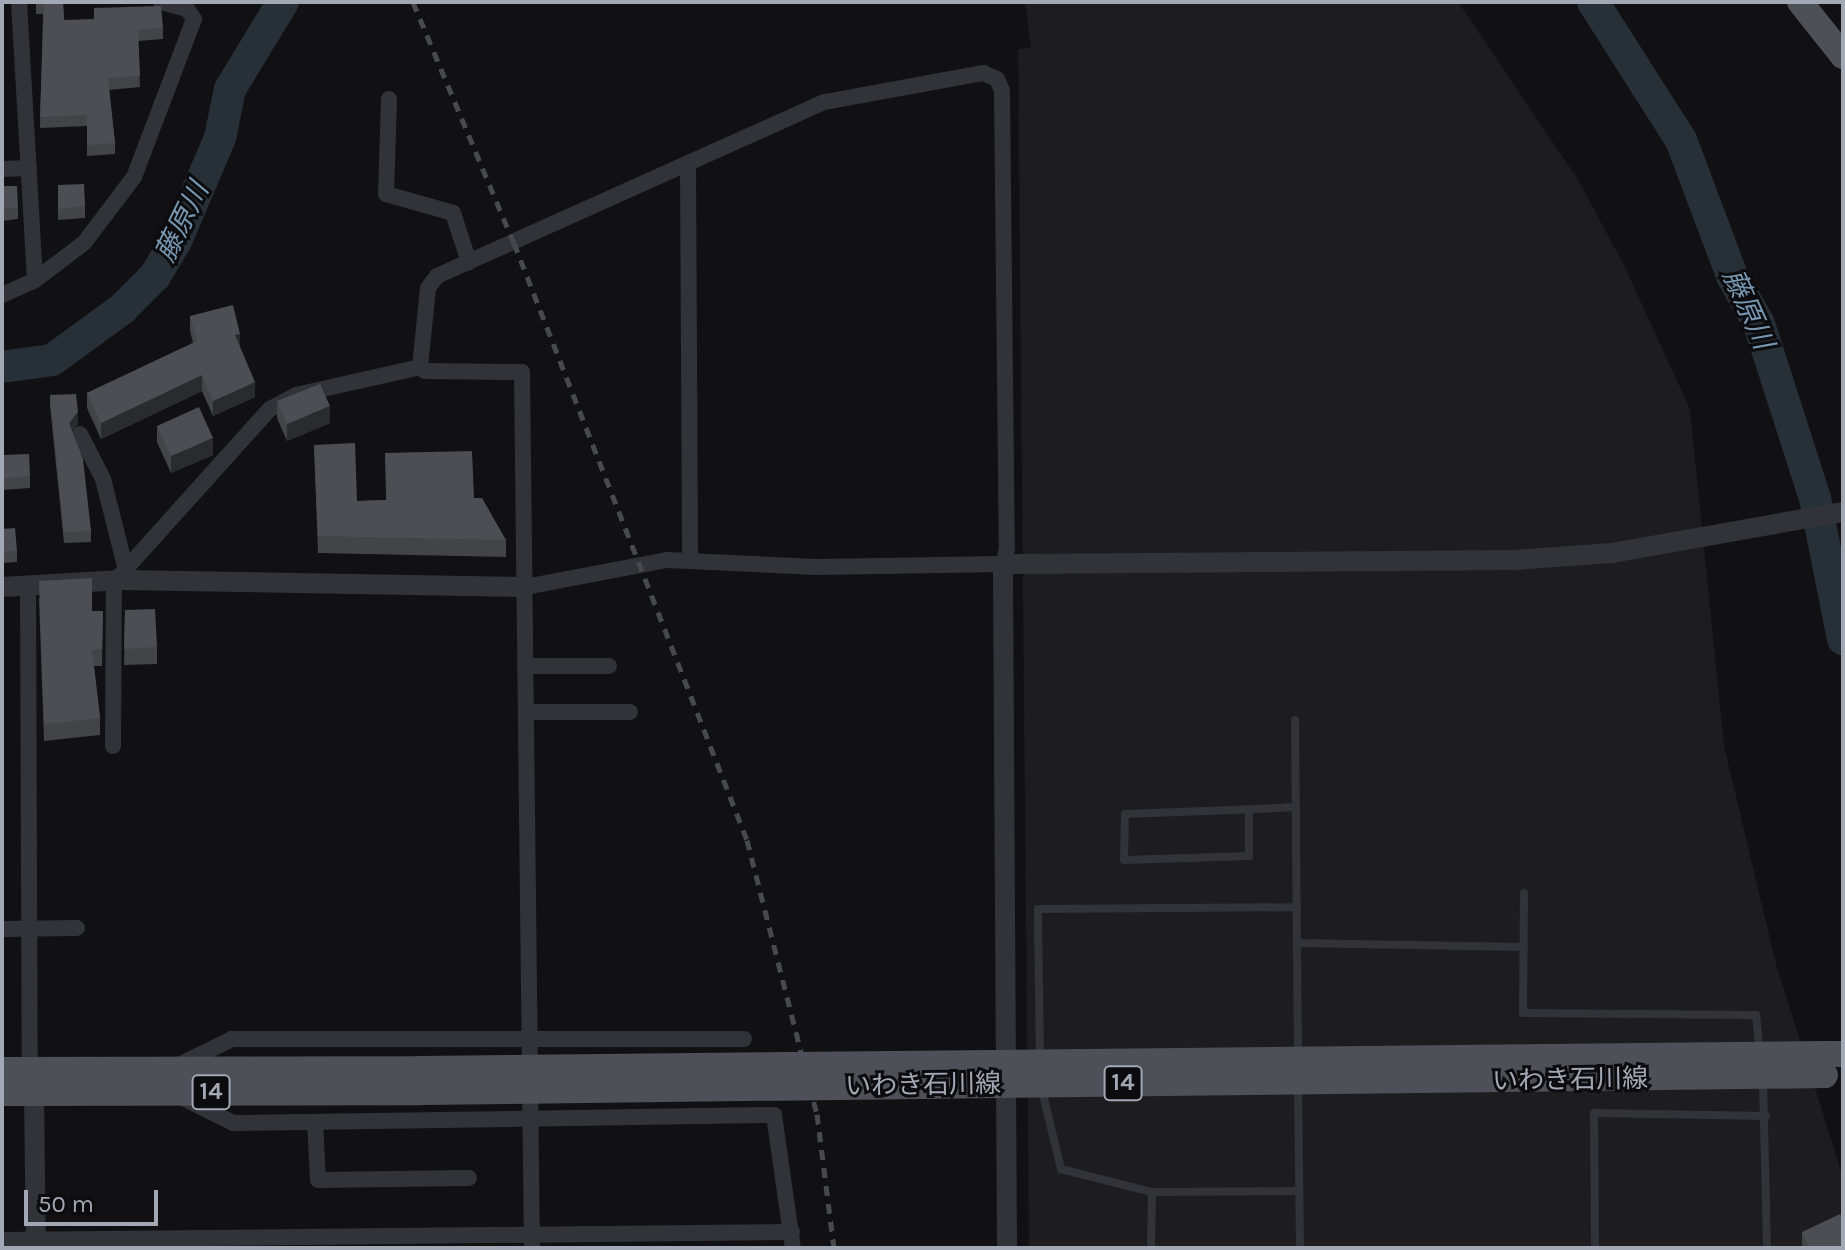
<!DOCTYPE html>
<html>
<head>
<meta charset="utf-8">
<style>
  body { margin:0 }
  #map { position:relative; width:1845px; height:1250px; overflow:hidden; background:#111113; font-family:Karla,"Noto Sans JP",sans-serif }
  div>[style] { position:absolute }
  .built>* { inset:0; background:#1d1d20 }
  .river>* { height:32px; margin:-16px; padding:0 16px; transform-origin:16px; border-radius:16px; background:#273037 }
  .service>* { height:8px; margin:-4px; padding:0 4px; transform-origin:4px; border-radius:4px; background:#323338 }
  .minor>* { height:16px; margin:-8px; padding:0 8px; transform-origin:8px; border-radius:8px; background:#323338 }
  .tertiary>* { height:20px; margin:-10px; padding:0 10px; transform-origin:10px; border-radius:10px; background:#323338 }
  .primary>* { height:26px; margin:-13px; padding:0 13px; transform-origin:13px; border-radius:13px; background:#4e5057 }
  .rail>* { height:5px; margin-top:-2.5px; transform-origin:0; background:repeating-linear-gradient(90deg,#47494f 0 10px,transparent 0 18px) }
  .primary-bridge>* { height:26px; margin:-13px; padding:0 13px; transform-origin:13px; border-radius:13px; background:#4e5057 }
  .wall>* { inset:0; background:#424448 }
  .shaded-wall>* { inset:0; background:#2a2b2e }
  .building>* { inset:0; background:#4d4e54 }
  span { translate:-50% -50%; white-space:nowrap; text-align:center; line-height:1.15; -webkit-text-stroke:6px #0c0c0e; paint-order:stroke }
  .shield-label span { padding:2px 6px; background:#0c0c0e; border:2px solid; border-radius:6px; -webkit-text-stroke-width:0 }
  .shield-label { font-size:24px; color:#a2a8b4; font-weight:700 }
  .street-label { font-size:26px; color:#a2a8b4 }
  .water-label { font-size:28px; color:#7797b2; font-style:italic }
  .frame { position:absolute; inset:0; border:4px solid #a2a8b4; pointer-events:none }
  .scale { position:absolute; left:24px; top:1190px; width:134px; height:36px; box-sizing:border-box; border:4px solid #a2a8b4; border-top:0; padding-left:10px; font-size:24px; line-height:28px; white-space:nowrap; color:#a2a8b4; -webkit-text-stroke:6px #0c0c0e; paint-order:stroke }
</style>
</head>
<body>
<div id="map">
  <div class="built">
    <div style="clip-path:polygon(1025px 2px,1458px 2px,1577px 178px,1623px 263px,1690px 409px,1724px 746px,1776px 964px,1843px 1177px,1843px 1248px,1029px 1248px,1018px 49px,1031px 48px)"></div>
  </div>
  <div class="river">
    <div style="left:1593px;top:2px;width:164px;rotate:57.5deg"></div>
    <div style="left:1681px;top:140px;width:145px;rotate:69.4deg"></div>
    <div style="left:1732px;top:276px;width:55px;rotate:60.6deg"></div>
    <div style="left:1759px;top:324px;width:183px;rotate:72.2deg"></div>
    <div style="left:1815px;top:498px;width:144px;rotate:78.8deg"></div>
    <div style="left:2px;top:367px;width:50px;rotate:-8deg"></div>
    <div style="left:52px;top:360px;width:87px;rotate:-36.1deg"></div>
    <div style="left:122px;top:309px;width:47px;rotate:-45deg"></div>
    <div style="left:155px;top:276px;width:41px;rotate:-59deg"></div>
    <div style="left:176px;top:241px;width:112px;rotate:-66.9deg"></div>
    <div style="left:220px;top:138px;width:50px;rotate:-78.5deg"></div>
    <div style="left:230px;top:89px;width:102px;rotate:-58.7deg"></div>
  </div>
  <div class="service">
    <div style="left:1295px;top:720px;width:335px;rotate:89.5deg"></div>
    <div style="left:1249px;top:809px;width:47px;rotate:90deg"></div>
    <div style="left:1249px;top:856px;width:125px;rotate:178.2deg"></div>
    <div style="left:1124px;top:860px;width:46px;rotate:-88.8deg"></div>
    <div style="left:1125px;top:814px;width:134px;rotate:-2.1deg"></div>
    <div style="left:1259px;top:809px;width:37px;rotate:-3deg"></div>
    <div style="left:1524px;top:893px;width:120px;rotate:90.5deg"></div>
    <div style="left:1523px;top:1013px;width:233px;rotate:0.5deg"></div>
    <div style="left:1756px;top:1015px;width:37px;rotate:84deg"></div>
    <div style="left:1297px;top:943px;width:227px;rotate:1deg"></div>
    <div style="left:1040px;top:1060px;width:151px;rotate:-90.8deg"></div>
    <div style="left:1038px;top:909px;width:259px;rotate:-0.4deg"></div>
    <div style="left:1763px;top:1082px;width:166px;rotate:88.6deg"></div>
    <div style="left:1298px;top:1085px;width:163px;rotate:89.3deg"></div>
    <div style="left:1042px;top:1090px;width:81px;rotate:76.5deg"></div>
    <div style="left:1061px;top:1169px;width:94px;rotate:14.2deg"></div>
    <div style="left:1152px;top:1192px;width:147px;rotate:-0.4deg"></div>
    <div style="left:1151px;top:1248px;width:56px;rotate:-89deg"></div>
    <div style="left:1595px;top:1248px;width:135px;rotate:-90.4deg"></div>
    <div style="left:1594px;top:1113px;width:172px;rotate:1deg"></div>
  </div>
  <div class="minor">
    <div style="left:19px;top:2px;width:278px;rotate:86.7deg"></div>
    <div style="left:389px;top:99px;width:95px;rotate:91.8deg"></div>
    <div style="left:386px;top:194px;width:70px;rotate:15.8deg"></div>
    <div style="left:453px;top:213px;width:52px;rotate:71.9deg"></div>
    <div style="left:688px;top:164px;width:397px;rotate:89.7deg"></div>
    <div style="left:2px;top:169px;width:27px;rotate:-2deg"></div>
    <div style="left:2px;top:295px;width:36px;rotate:-24deg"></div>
    <div style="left:35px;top:280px;width:61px;rotate:-37.1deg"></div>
    <div style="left:84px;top:243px;width:83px;rotate:-52.9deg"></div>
    <div style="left:134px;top:177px;width:169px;rotate:-69.2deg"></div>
    <div style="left:194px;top:19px;width:12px;rotate:-125deg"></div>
    <div style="left:187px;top:9px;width:27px;rotate:-165deg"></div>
    <div style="left:420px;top:367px;width:79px;rotate:-84.2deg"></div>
    <div style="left:428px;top:288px;width:15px;rotate:-53deg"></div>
    <div style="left:437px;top:276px;width:425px;rotate:-24.2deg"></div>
    <div style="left:825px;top:102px;width:161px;rotate:-10.4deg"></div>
    <div style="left:983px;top:73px;width:15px;rotate:23deg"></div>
    <div style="left:997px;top:79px;width:13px;rotate:67deg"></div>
    <div style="left:1002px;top:91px;width:458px;rotate:89.4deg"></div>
    <div style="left:1007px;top:549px;width:16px;rotate:105deg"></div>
    <div style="left:1003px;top:564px;width:187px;rotate:179.1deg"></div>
    <div style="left:816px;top:567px;width:149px;rotate:-177.3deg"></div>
    <div style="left:667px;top:560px;width:145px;rotate:169.2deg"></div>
    <div style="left:80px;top:434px;width:51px;rotate:62.9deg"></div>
    <div style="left:103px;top:479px;width:94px;rotate:75.8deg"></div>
    <div style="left:28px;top:585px;width:494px;rotate:89.8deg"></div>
    <div style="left:525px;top:666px;width:84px"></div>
    <div style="left:526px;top:712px;width:104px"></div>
    <div style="left:113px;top:746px;width:164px;rotate:-89.7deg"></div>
    <div style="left:114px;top:582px;width:233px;rotate:-48deg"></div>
    <div style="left:270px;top:409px;width:30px;rotate:-28deg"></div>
    <div style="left:296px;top:395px;width:127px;rotate:-12.7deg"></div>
    <div style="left:420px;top:367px;width:6px;rotate:39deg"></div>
    <div style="left:425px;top:371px;width:97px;rotate:0.6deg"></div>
    <div style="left:522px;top:372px;width:876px;rotate:89.35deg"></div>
    <div style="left:2px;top:929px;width:75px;rotate:-0.8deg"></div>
    <div style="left:175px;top:1067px;width:64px;rotate:-26.2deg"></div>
    <div style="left:232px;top:1039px;width:512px"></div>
    <div style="left:177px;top:1095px;width:63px;rotate:26.6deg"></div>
    <div style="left:233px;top:1123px;width:541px;rotate:-0.85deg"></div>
    <div style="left:774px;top:1115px;width:134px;rotate:81.9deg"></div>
    <div style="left:315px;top:1123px;width:57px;rotate:87deg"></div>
    <div style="left:318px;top:1180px;width:151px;rotate:-0.8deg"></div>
    <div style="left:2px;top:1240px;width:790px;rotate:-0.58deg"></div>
  </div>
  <div class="tertiary">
    <div style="left:2px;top:587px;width:120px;rotate:-3.3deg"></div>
    <div style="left:122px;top:580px;width:403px;rotate:1deg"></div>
    <div style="left:34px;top:1093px;width:155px;rotate:89.3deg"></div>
    <div style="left:1007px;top:1248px;width:684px;rotate:-90.34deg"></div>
    <div style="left:1003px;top:564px;width:511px;rotate:-0.45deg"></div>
    <div style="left:1514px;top:560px;width:98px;rotate:-4.1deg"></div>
    <div style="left:1612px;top:553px;width:235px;rotate:-10.1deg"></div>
  </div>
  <div class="primary">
    <div style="left:1800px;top:2px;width:69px;rotate:51.5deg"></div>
    <div style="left:1822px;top:1054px;width:21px"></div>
    <div style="left:2px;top:1070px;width:418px;rotate:-0.1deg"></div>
    <div style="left:2px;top:1093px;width:418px;rotate:-0.1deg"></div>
  </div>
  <div class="rail">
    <div style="left:413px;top:2px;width:261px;rotate:67.3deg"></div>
    <div style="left:514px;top:243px;width:641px;rotate:68.68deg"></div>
    <div style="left:747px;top:840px;width:283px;rotate:75.7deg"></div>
    <div style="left:817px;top:1114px;width:135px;rotate:82.8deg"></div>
  </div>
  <div class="primary-bridge">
    <div style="left:420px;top:1069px;width:1402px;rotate:-0.61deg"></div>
    <div style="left:420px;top:1092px;width:1405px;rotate:-0.69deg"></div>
  </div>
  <div class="wall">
    <div style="clip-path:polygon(36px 2px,63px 2px,64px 20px,163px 28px,163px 39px,138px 41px,140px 87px,109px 90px,115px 143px,115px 154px,87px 156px,87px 126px,40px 128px,43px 14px,36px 14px)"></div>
    <div style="clip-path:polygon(58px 185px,85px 206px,85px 218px,58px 220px)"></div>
    <div style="clip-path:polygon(2px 186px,18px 208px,18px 219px,2px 221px)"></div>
    <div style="clip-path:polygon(190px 316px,240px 349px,255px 397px,213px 416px,202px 391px,101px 439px,87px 408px,87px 393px,193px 343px,190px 331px)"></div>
    <div style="clip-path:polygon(50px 395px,78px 424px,72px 431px,91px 531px,91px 542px,64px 543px,50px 406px)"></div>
    <div style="clip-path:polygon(277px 401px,330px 423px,287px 441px,277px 418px)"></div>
    <div style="clip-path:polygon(157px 426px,213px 455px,171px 473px,157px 442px)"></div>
    <div style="clip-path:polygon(314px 445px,357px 501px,386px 500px,385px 453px,474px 498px,506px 540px,506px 557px,318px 553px)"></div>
    <div style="clip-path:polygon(3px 455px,30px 476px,30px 488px,3px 490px)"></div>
    <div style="clip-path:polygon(2px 529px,17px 551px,17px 562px,2px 563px)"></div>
    <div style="clip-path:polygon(39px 598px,92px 611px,103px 611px,102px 666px,94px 666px,100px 718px,100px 735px,44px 741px)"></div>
    <div style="clip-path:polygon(125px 610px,157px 647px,157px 664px,124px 665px)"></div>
    <div style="clip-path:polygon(1802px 1232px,1843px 1248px,1802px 1248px)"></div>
  </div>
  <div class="shaded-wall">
    <div style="clip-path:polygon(240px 334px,240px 349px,235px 335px)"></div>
    <div style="clip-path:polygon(202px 375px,202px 391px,101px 439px,101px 423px)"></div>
    <div style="clip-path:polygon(255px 382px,255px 397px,213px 416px,213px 401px)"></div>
    <div style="clip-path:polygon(330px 406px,330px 423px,287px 441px,287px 424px)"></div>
    <div style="clip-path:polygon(78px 412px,78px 424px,69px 434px,69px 423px)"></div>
    <div style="clip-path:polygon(213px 438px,213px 455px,171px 473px,171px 456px)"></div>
  </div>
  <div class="building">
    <div style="clip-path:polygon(36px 2px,63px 2px,64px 20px,94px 19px,94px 8px,161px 6px,163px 28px,138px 30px,140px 76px,108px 78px,115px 143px,87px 145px,87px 115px,40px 117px,44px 2px)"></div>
    <div style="clip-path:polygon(84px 184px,85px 206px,58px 209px,58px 185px)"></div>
    <div style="clip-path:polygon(2px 186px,17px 186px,18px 208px,2px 209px)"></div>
    <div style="clip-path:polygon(233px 305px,240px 334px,235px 335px,255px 382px,213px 401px,202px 375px,101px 423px,87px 393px,197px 341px,190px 316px)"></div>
    <div style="clip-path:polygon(320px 384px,330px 406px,287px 424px,277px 401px)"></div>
    <div style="clip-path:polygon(76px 394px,78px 412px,69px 423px,83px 459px,91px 531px,64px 532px,50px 395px)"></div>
    <div style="clip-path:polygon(199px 407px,213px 438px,171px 456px,157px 426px)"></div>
    <div style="clip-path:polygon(355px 443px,357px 501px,387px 500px,385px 453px,472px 451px,474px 498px,482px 498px,506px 540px,318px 536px,314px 445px)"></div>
    <div style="clip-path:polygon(29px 454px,30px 476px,3px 479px,3px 455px)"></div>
    <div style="clip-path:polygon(15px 528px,17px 551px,2px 552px,2px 529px)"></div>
    <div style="clip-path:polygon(92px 578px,92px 611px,103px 611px,102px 649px,92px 650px,100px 718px,44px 724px,39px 581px)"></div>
    <div style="clip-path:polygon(155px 609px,157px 647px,124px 649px,125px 610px)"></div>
    <div style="clip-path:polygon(1840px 1214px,1843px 1221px,1843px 1248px,1809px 1248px,1802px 1232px)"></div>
  </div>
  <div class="shield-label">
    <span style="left:1123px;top:1083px">14</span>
    <span style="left:211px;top:1092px">14</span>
  </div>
  <div class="street-label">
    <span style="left:1570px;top:1080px;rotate:-1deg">いわき石川線</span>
    <span style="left:923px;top:1085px;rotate:-1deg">いわき石川線</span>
  </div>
  <div class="water-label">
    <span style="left:182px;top:222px;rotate:-64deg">藤原川</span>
    <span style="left:1748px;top:309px;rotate:66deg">藤原川</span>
  </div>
  <div class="frame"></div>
  <div class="scale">50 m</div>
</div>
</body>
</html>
